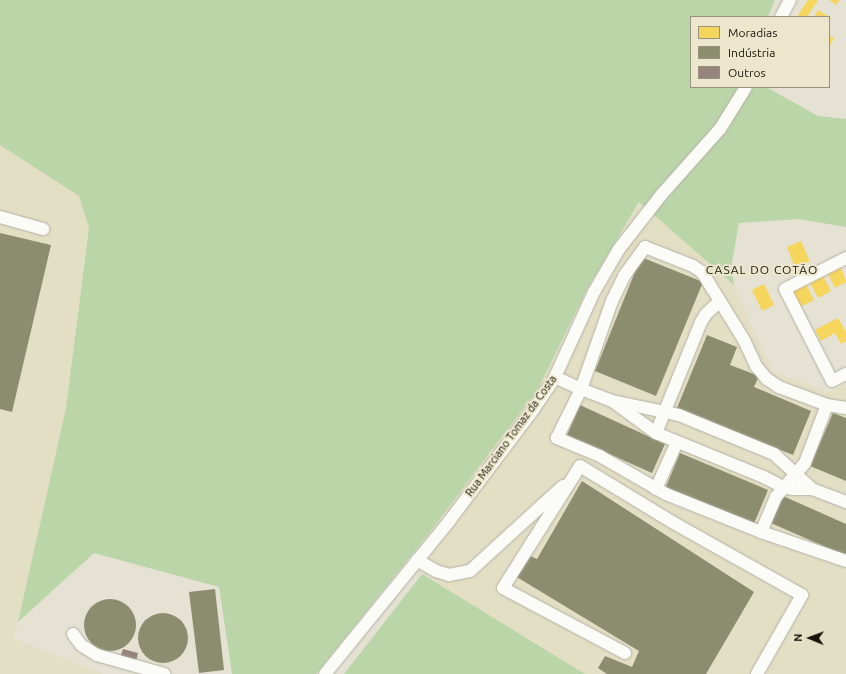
<!DOCTYPE html>
<html>
<head>
<meta charset="utf-8">
<style>
  body { margin:0 }
  #map { position:relative; width:846px; height:674px; overflow:hidden; background:#e5e2d3; font-family:Ubuntu,sans-serif }
  div>[style] { position:absolute }
  .built>* { inset:0; background:#e3dfc5 }
  .green>* { inset:0; background:#bad5a8 }
  .homes>* { inset:0; background:#f6d55c }
  .industry>* { inset:0; background:#8c8c6e }
  .round { border-radius:50% }
  .building>* { inset:0; background:#95837c }
  .roads { filter:drop-shadow(0 0 1px #b4b1a5) drop-shadow(0 0 1px #b4b1a5) }
  .minor>* { height:12px; margin:-6px; padding:0 6px; transform-origin:6px; border-radius:6px; background:#fbfbf8 }
  span { translate:-50% -50%; white-space:nowrap; text-align:center; line-height:1.15; -webkit-text-stroke:4px #ece7cc; paint-order:stroke }
  .street-label { font-size:11px; color:#16140b }
  .neighbourhood-label { font-size:12px; color:#16140b; letter-spacing:1px }
  .legend { position:absolute; left:690px; top:16px; width:140px; height:72px; box-sizing:border-box; background:#ece7cc; border:1px solid #96937f; margin:0; padding:5px 7px; list-style:none; font-size:12px; color:#16140b }
  .legend li { display:flex; align-items:center; gap:8px; height:20px }
  .legend b { width:20px; border:1px solid #96937f }
  .north { position:absolute; left:790px; top:618px; width:40px; height:40px; -webkit-text-stroke:3px #ece7cc; paint-order:stroke; rotate:271deg; font-size:11px; font-weight:700; line-height:16px; text-align:center; color:#16140b }
  .north::after { content:''; display:block; margin:auto; width:14px; height:18px; background:#16140b; clip-path:polygon(50% 0,100% 100%,50% 72%,0 100%) }
</style>
</head>
<body>
<div id="map">
  <div class="built">
    <div style="clip-path:polygon(0 145px,79px 196px,89px 228px,66px 408px,14px 639px,104px 674px,0 674px)"></div>
    <div style="clip-path:polygon(640px 202px,674px 226px,734px 285px,772px 371px,827px 392px,846px 384px,846px 674px,585px 674px,422px 574px,426px 537px,538px 389px,586px 291px)"></div>
  </div>
  <div class="green">
    <div style="clip-path:polygon(0 0,775px 0,768px 17px,691px 17px,691px 87px,766px 87px,818px 116px,846px 119px,846px 227px,799px 219px,739px 223px,731px 268px,734px 285px,639px 202px,586px 291px,538px 389px,426px 537px,316px 674px,232px 674px,219px 587px,94px 553px,18px 622px,66px 408px,89px 228px,79px 196px,0 145px)"></div>
    <div style="clip-path:polygon(422px 574px,585px 674px,344px 674px)"></div>
  </div>
  <div class="homes">
    <div style="clip-path:polygon(808px 0,818px 0,807px 17px,800px 17px,798px 15px)"></div>
    <div style="clip-path:polygon(829px 0,839px 0,837px 5px)"></div>
    <div style="clip-path:polygon(818px 10px,831px 18px,829px 22px,829px 17px,814px 17px)"></div>
    <div style="clip-path:polygon(829px 36px,834px 38px,829px 47px)"></div>
    <div style="clip-path:polygon(801px 241px,810px 262px,795px 268px,787px 247px)"></div>
    <div style="clip-path:polygon(841px 268px,846px 282px,835px 288px,828px 274px)"></div>
    <div style="clip-path:polygon(823px 276px,831px 291px,818px 298px,810px 283px)"></div>
    <div style="clip-path:polygon(764px 284px,774px 305px,762px 311px,752px 290px)"></div>
    <div style="clip-path:polygon(806px 284px,814px 300px,800px 307px,792px 290px)"></div>
    <div style="clip-path:polygon(838px 318px,846px 332px,846px 341px,841px 344px,835px 333px,821px 341px,815px 330px)"></div>
  </div>
  <div class="industry">
    <div style="clip-path:polygon(0 233px,51px 245px,12px 412px,0 409px)"></div>
    <div style="clip-path:polygon(641px 257px,703px 282px,656px 396px,595px 371px)"></div>
    <div style="clip-path:polygon(707px 335px,737px 347px,730px 365px,759px 376px,754px 387px,811px 411px,793px 455px,677px 408px)"></div>
    <div style="clip-path:polygon(580px 405px,665px 444px,652px 473px,567px 435px)"></div>
    <div style="clip-path:polygon(833px 413px,846px 418px,846px 481px,810px 466px)"></div>
    <div style="clip-path:polygon(680px 453px,768px 490px,753px 526px,665px 489px)"></div>
    <div style="clip-path:polygon(582px 481px,754px 592px,706px 674px,607px 674px,598px 668px,605px 656px,632px 667px,639px 651px,515px 576px,528px 555px,537px 559px)"></div>
    <div style="clip-path:polygon(783px 496px,846px 524px,846px 556px,771px 523px)"></div>
    <div style="clip-path:polygon(215px 589px,224px 670px,199px 673px,189px 592px)"></div>
    <div class="round" style="left:84px;top:599px;width:52px;height:52px"></div>
    <div class="round" style="left:138px;top:613px;width:50px;height:50px"></div>
  </div>
  <div class="building">
    <div style="clip-path:polygon(123px 649px,138px 653px,136px 662px,120px 658px)"></div>
  </div>
  <div class="roads">
    <div class="minor">
      <div style="left:781px;top:17px;width:19px;rotate:-62deg"></div>
      <div style="left:0;top:217px;width:45px;rotate:15.6deg"></div>
      <div style="left:846px;top:258px;width:68px;rotate:153.1deg"></div>
      <div style="left:785px;top:289px;width:103px;rotate:62.9deg"></div>
      <div style="left:832px;top:381px;width:16px;rotate:-27deg"></div>
      <div style="left:720px;top:301px;width:19px;rotate:137deg"></div>
      <div style="left:706px;top:314px;width:9px;rotate:122deg"></div>
      <div style="left:701px;top:322px;width:120px;rotate:112.1deg"></div>
      <div style="left:656px;top:433px;width:117px;rotate:22.2deg"></div>
      <div style="left:764px;top:477px;width:21px;rotate:28deg"></div>
      <div style="left:783px;top:487px;width:10px;rotate:11deg"></div>
      <div style="left:793px;top:489px;width:19px"></div>
      <div style="left:555px;top:377px;width:29px;rotate:25deg"></div>
      <div style="left:581px;top:389px;width:33px;rotate:21deg"></div>
      <div style="left:612px;top:401px;width:68px;rotate:11.8deg"></div>
      <div style="left:679px;top:415px;width:103px;rotate:22.3deg"></div>
      <div style="left:774px;top:454px;width:52px;rotate:42.6deg"></div>
      <div style="left:812px;top:489px;width:36px;rotate:21deg"></div>
      <div style="left:615px;top:403px;width:51px;rotate:36.2deg"></div>
      <div style="left:827px;top:405px;width:62px;rotate:110.8deg"></div>
      <div style="left:805px;top:463px;width:45px;rotate:130.5deg"></div>
      <div style="left:776px;top:497px;width:38px;rotate:113deg"></div>
      <div style="left:761px;top:532px;width:102px;rotate:-158.2deg"></div>
      <div style="left:666px;top:494px;width:76px;rotate:-150.1deg"></div>
      <div style="left:600px;top:456px;width:47px;rotate:-157.3deg"></div>
      <div style="left:557px;top:438px;width:55px;rotate:-63.9deg"></div>
      <div style="left:581px;top:389px;width:93px;rotate:-70.6deg"></div>
      <div style="left:612px;top:301px;width:28px;rotate:-64deg"></div>
      <div style="left:624px;top:276px;width:36px;rotate:-54deg"></div>
      <div style="left:645px;top:247px;width:52px;rotate:21.6deg"></div>
      <div style="left:693px;top:266px;width:11px;rotate:34deg"></div>
      <div style="left:702px;top:272px;width:80px;rotate:58.3deg"></div>
      <div style="left:744px;top:340px;width:29px;rotate:65deg"></div>
      <div style="left:756px;top:366px;width:17px;rotate:50deg"></div>
      <div style="left:767px;top:379px;width:14px;rotate:34deg"></div>
      <div style="left:779px;top:387px;width:51px;rotate:20.6deg"></div>
      <div style="left:827px;top:405px;width:19px;rotate:9deg"></div>
      <div style="left:656px;top:489px;width:51px;rotate:-65.9deg"></div>
      <div style="left:761px;top:532px;width:90px;rotate:18.8deg"></div>
      <div style="left:417px;top:560px;width:22px;rotate:30deg"></div>
      <div style="left:436px;top:571px;width:14px;rotate:17deg"></div>
      <div style="left:449px;top:575px;width:21px;rotate:-11deg"></div>
      <div style="left:470px;top:571px;width:126px;rotate:-42.4deg"></div>
      <div style="left:73px;top:634px;width:14px;rotate:54deg"></div>
      <div style="left:81px;top:645px;width:19px;rotate:32deg"></div>
      <div style="left:97px;top:655px;width:70px;rotate:15.8deg"></div>
      <div style="left:625px;top:653px;width:138px;rotate:-152deg"></div>
      <div style="left:503px;top:588px;width:144px;rotate:-57.7deg"></div>
      <div style="left:580px;top:466px;width:108px;rotate:31.3deg"></div>
      <div style="left:672px;top:522px;width:149px;rotate:29.3deg"></div>
      <div style="left:802px;top:595px;width:91px;rotate:119.7deg"></div>
      <div style="left:325px;top:674px;width:198px;rotate:-50.9deg"></div>
      <div style="left:450px;top:520px;width:138px;rotate:-53deg"></div>
      <div style="left:533px;top:410px;width:40px;rotate:-56deg"></div>
      <div style="left:555px;top:377px;width:94px;rotate:-65.4deg"></div>
      <div style="left:594px;top:292px;width:50px;rotate:-59.8deg"></div>
      <div style="left:619px;top:249px;width:70px;rotate:-52deg"></div>
      <div style="left:662px;top:194px;width:87px;rotate:-48.3deg"></div>
      <div style="left:720px;top:129px;width:49px;rotate:-58.2deg"></div>
    </div>
  </div>
  <div class="street-label">
    <span style="left:511px;top:436px;rotate:-54deg">Rua Marciano Tomaz da Costa</span>
  </div>
  <div class="neighbourhood-label">
    <span style="left:762px;top:270px">CASAL DO COTÃO</span>
  </div>
  <ul class="legend">
  <li><b style="height:11px;background:#f6d55c"></b>Moradias</li>
  <li><b style="height:11px;background:#8c8c6e"></b>Indústria</li>
  <li><b style="height:11px;background:#95837c"></b>Outros</li>
  </ul>
  <div class="north">N</div>
</div>
</body>
</html>
